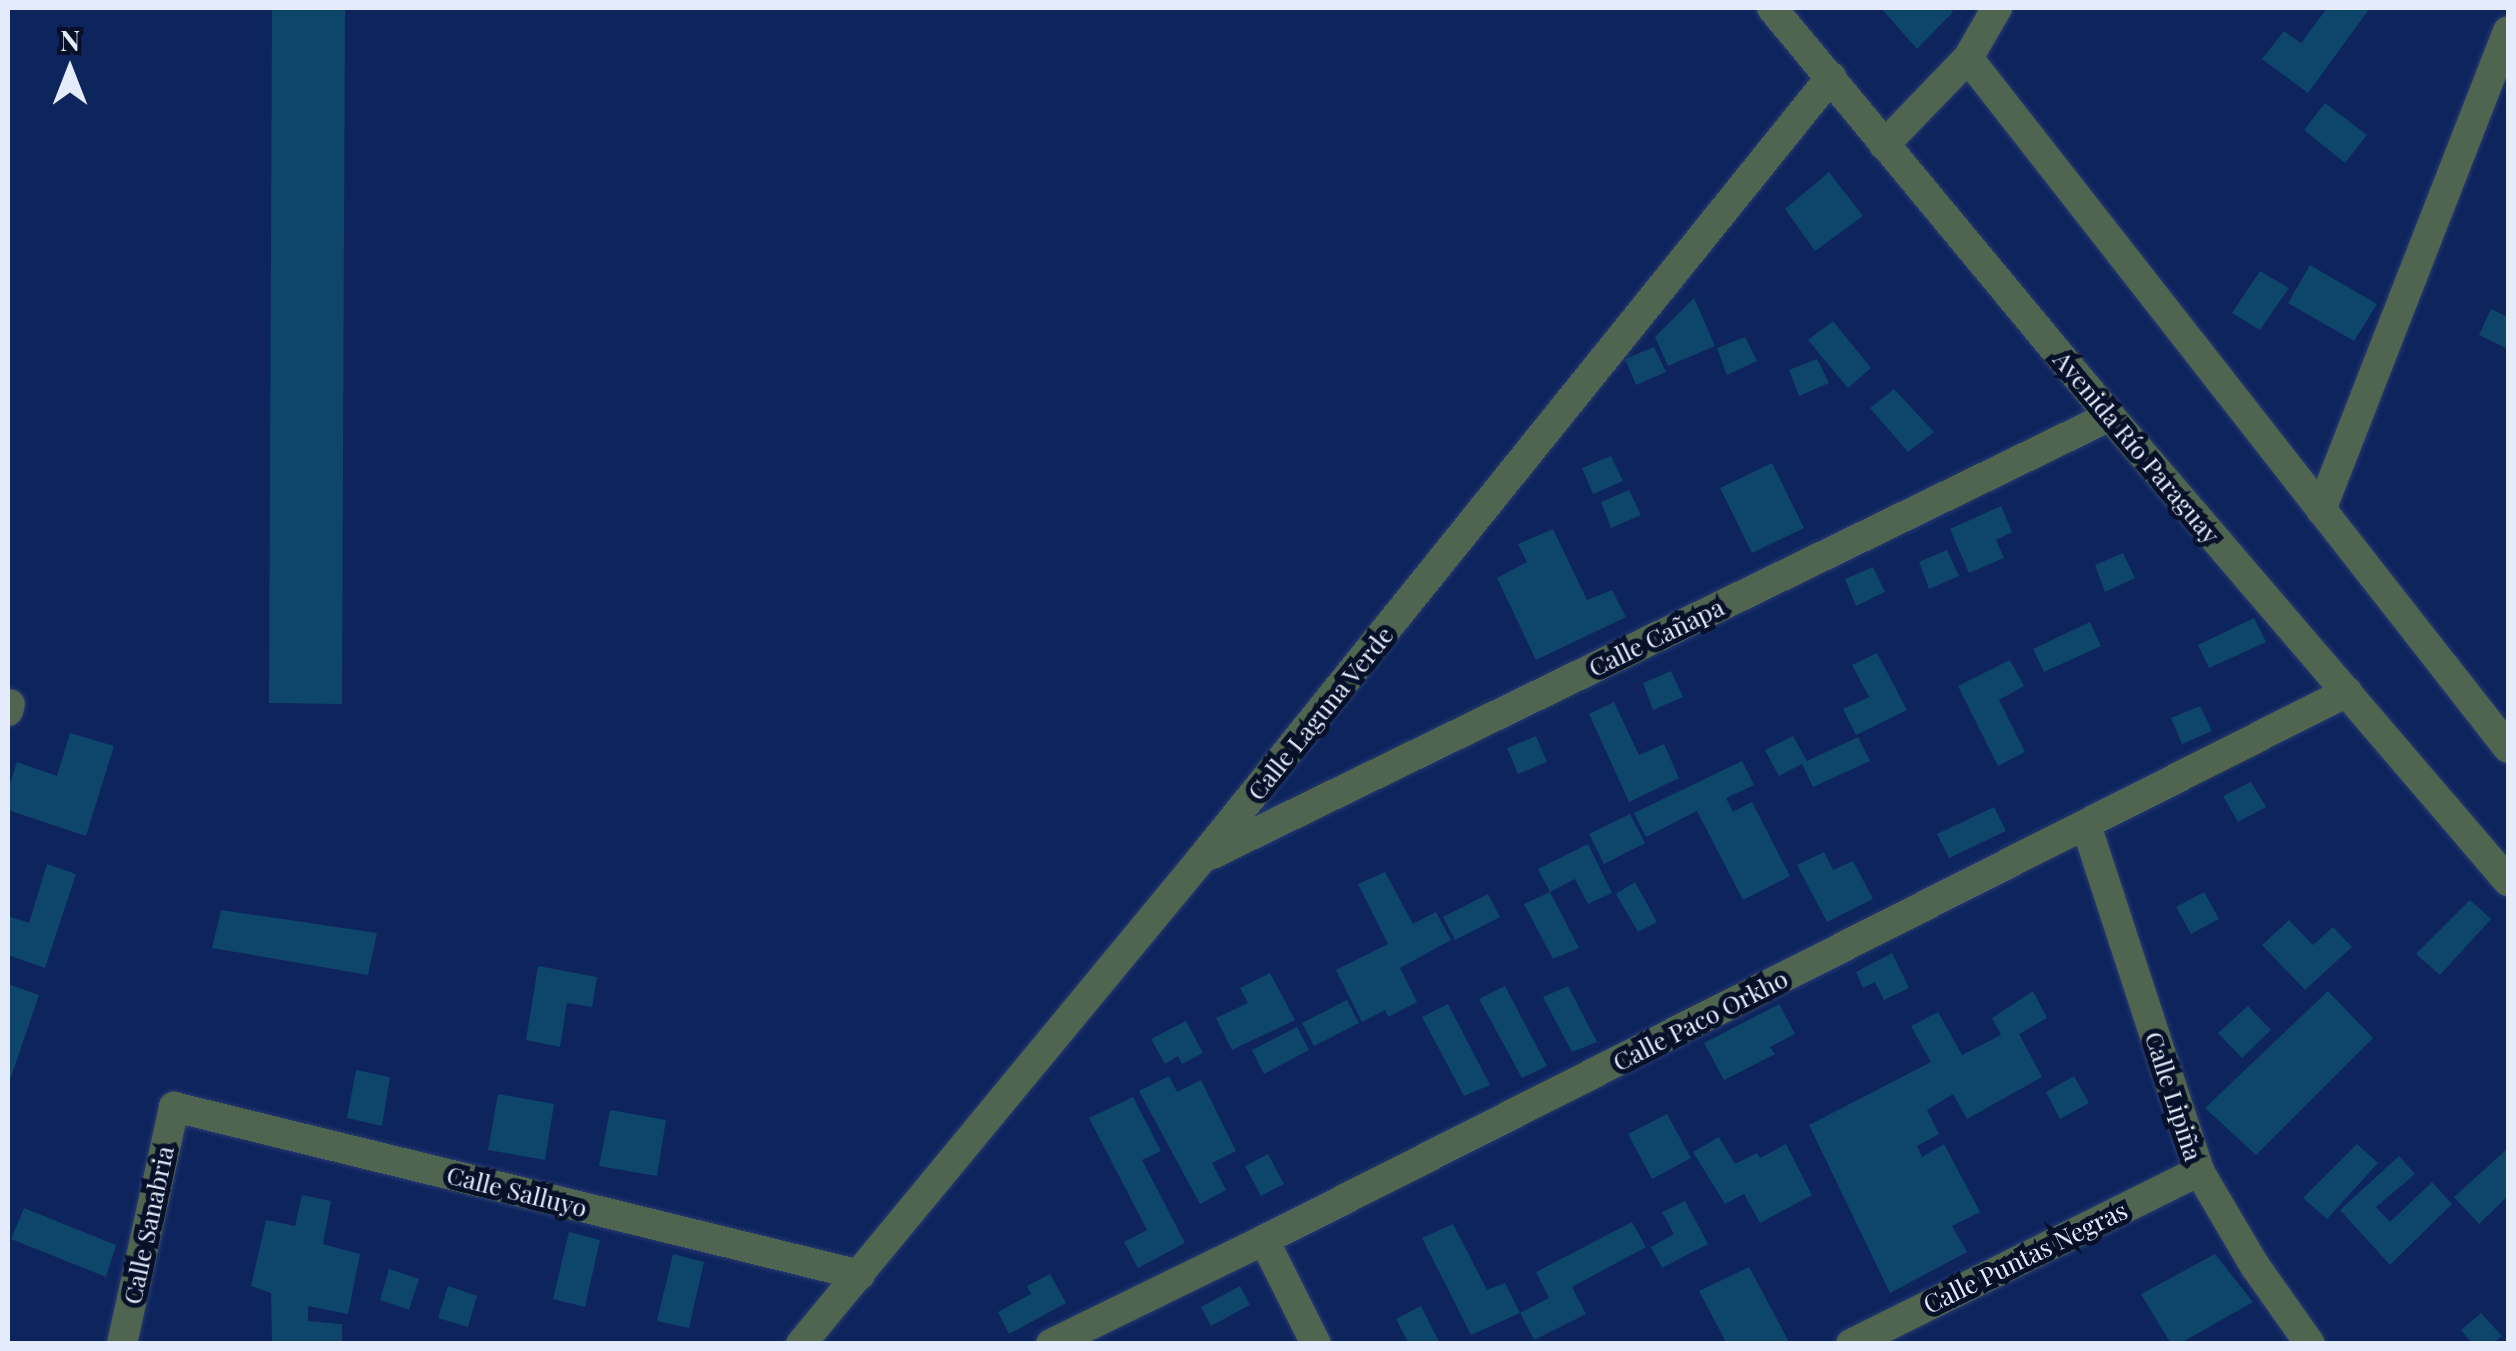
<!DOCTYPE html>
<html>
<head>
<meta charset="utf-8">
<style>
  body { margin:0 }
  #map { position:relative; width:2516px; height:1351px; overflow:hidden; background:#0e245d; font-family:"Playfair Display",serif }
  div>[style] { position:absolute }
  .building>* { inset:0; background:#0d456b }
  .roads { filter:drop-shadow(0 0 2px #283c70) drop-shadow(0 0 2px #283c70) }
  .street>* { height:30px; margin:-15px; padding:0 15px; transform-origin:15px; border-radius:15px; background:#506550 }
  span { translate:-50% -50%; white-space:nowrap; text-align:center; line-height:1.15; -webkit-text-stroke:10px #061029; paint-order:stroke }
  .street-label { font-size:25px; color:#e4ebfa }
  .frame { position:absolute; inset:0; border:10px solid #e4ebfa; pointer-events:none }
  .north { position:absolute; left:20px; top:20px; width:100px; height:100px; -webkit-text-stroke:8px #061029; paint-order:stroke; rotate:0deg; font-size:28px; font-weight:700; line-height:40px; text-align:center; color:#e4ebfa }
  .north::after { content:''; display:block; margin:auto; width:35px; height:45px; background:#e4ebfa; clip-path:polygon(50% 0,100% 100%,50% 72%,0 100%) }
</style>
</head>
<body>
<div id="map">
  <div class="building">
    <div style="clip-path:polygon(272px 8px,345px 8px,342px 704px,269px 703px)"></div>
    <div style="clip-path:polygon(1881px 8px,1950px 8px,1953px 12px,1917px 49px)"></div>
    <div style="clip-path:polygon(2327px 8px,2370px 8px,2308px 93px,2262px 59px,2284px 31px,2301px 43px)"></div>
    <div style="clip-path:polygon(2325px 103px,2367px 135px,2345px 163px,2304px 130px)"></div>
    <div style="clip-path:polygon(1829px 172px,1863px 216px,1815px 251px,1785px 209px)"></div>
    <div style="clip-path:polygon(2310px 265px,2377px 304px,2354px 341px,2288px 303px)"></div>
    <div style="clip-path:polygon(2260px 271px,2289px 288px,2260px 330px,2232px 313px)"></div>
    <div style="clip-path:polygon(1694px 298px,1715px 346px,1668px 366px,1655px 337px)"></div>
    <div style="clip-path:polygon(2491px 309px,2508px 317px,2508px 349px,2479px 335px)"></div>
    <div style="clip-path:polygon(1833px 321px,1871px 368px,1848px 388px,1808px 340px)"></div>
    <div style="clip-path:polygon(1745px 337px,1757px 361px,1727px 375px,1717px 348px)"></div>
    <div style="clip-path:polygon(1654px 347px,1666px 372px,1636px 385px,1625px 359px)"></div>
    <div style="clip-path:polygon(1817px 359px,1829px 383px,1799px 396px,1789px 370px)"></div>
    <div style="clip-path:polygon(1894px 389px,1934px 432px,1908px 452px,1870px 408px)"></div>
    <div style="clip-path:polygon(1611px 456px,1623px 481px,1593px 494px,1582px 468px)"></div>
    <div style="clip-path:polygon(1772px 463px,1804px 528px,1752px 553px,1720px 488px)"></div>
    <div style="clip-path:polygon(1629px 490px,1641px 515px,1611px 528px,1601px 502px)"></div>
    <div style="clip-path:polygon(2001px 506px,2012px 532px,1996px 540px,2004px 558px,1969px 573px,1950px 529px)"></div>
    <div style="clip-path:polygon(1553px 529px,1587px 600px,1612px 590px,1626px 617px,1536px 660px,1497px 578px,1527px 562px,1518px 544px)"></div>
    <div style="clip-path:polygon(1947px 550px,1959px 576px,1929px 589px,1919px 562px)"></div>
    <div style="clip-path:polygon(2123px 553px,2135px 578px,2105px 592px,2095px 565px)"></div>
    <div style="clip-path:polygon(1873px 567px,1885px 592px,1856px 606px,1845px 579px)"></div>
    <div style="clip-path:polygon(2254px 618px,2266px 642px,2209px 668px,2198px 645px)"></div>
    <div style="clip-path:polygon(2090px 622px,2101px 646px,2044px 672px,2033px 649px)"></div>
    <div style="clip-path:polygon(1877px 653px,1907px 710px,1856px 735px,1843px 709px,1869px 697px,1852px 665px)"></div>
    <div style="clip-path:polygon(2010px 660px,2024px 686px,1999px 700px,2025px 752px,1998px 766px,1958px 686px)"></div>
    <div style="clip-path:polygon(1671px 671px,1683px 697px,1653px 710px,1643px 683px)"></div>
    <div style="clip-path:polygon(1614px 702px,1639px 755px,1664px 744px,1679px 778px,1629px 802px,1589px 714px)"></div>
    <div style="clip-path:polygon(2200px 706px,2212px 731px,2182px 744px,2171px 718px)"></div>
    <div style="clip-path:polygon(70px 733px,114px 746px,86px 836px,8px 810px,8px 789px,17px 762px,57px 776px)"></div>
    <div style="clip-path:polygon(1536px 736px,1547px 762px,1518px 774px,1507px 748px)"></div>
    <div style="clip-path:polygon(1793px 736px,1807px 761px,1858px 737px,1870px 761px,1813px 787px,1802px 764px,1779px 776px,1765px 750px)"></div>
    <div style="clip-path:polygon(1742px 761px,1754px 785px,1726px 798px,1733px 812px,1752px 802px,1790px 876px,1743px 900px,1697px 811px,1646px 837px,1634px 813px)"></div>
    <div style="clip-path:polygon(2251px 782px,2266px 807px,2238px 822px,2223px 796px)"></div>
    <div style="clip-path:polygon(1994px 807px,2006px 831px,1949px 858px,1937px 834px)"></div>
    <div style="clip-path:polygon(1630px 814px,1645px 843px,1604px 864px,1589px 834px)"></div>
    <div style="clip-path:polygon(1588px 844px,1612px 893px,1588px 904px,1575px 879px,1550px 892px,1538px 869px)"></div>
    <div style="clip-path:polygon(1824px 852px,1833px 870px,1853px 861px,1873px 899px,1827px 922px,1797px 865px)"></div>
    <div style="clip-path:polygon(47px 864px,76px 874px,45px 968px,8px 955px,8px 916px,29px 923px)"></div>
    <div style="clip-path:polygon(1385px 872px,1413px 924px,1436px 912px,1451px 940px,1400px 968px,1417px 1002px,1388px 1017px,1385px 1010px,1362px 1022px,1336px 970px,1388px 944px,1358px 884px)"></div>
    <div style="clip-path:polygon(1635px 882px,1657px 922px,1638px 932px,1616px 894px)"></div>
    <div style="clip-path:polygon(1550px 892px,1579px 948px,1553px 959px,1524px 904px)"></div>
    <div style="clip-path:polygon(2204px 892px,2219px 919px,2191px 934px,2176px 907px)"></div>
    <div style="clip-path:polygon(1488px 894px,1500px 917px,1455px 940px,1443px 917px)"></div>
    <div style="clip-path:polygon(2470px 900px,2491px 919px,2440px 975px,2416px 954px)"></div>
    <div style="clip-path:polygon(221px 910px,377px 933px,368px 975px,212px 948px)"></div>
    <div style="clip-path:polygon(2289px 920px,2313px 945px,2333px 927px,2352px 947px,2305px 990px,2262px 945px)"></div>
    <div style="clip-path:polygon(1892px 953px,1909px 988px,1884px 1000px,1875px 982px,1863px 988px,1856px 972px)"></div>
    <div style="clip-path:polygon(538px 966px,597px 977px,592px 1007px,567px 1003px,560px 1047px,526px 1040px)"></div>
    <div style="clip-path:polygon(1270px 973px,1295px 1020px,1232px 1050px,1216px 1018px,1248px 1003px,1240px 988px)"></div>
    <div style="clip-path:polygon(8px 984px,39px 995px,8px 1086px)"></div>
    <div style="clip-path:polygon(1505px 986px,1547px 1066px,1522px 1078px,1479px 999px)"></div>
    <div style="clip-path:polygon(1568px 986px,1597px 1042px,1572px 1052px,1543px 997px)"></div>
    <div style="clip-path:polygon(2033px 991px,2047px 1018px,2019px 1034px,2042px 1077px,1967px 1119px,1953px 1094px,1927px 1110px,1939px 1134px,1917px 1146px,1922px 1157px,1944px 1144px,1980px 1212px,1952px 1226px,1967px 1252px,1890px 1293px,1809px 1125px,1931px 1062px,1911px 1026px,1938px 1012px,1962px 1055px,2001px 1035px,1992px 1018px)"></div>
    <div style="clip-path:polygon(2328px 991px,2373px 1038px,2256px 1155px,2205px 1108px)"></div>
    <div style="clip-path:polygon(1347px 1000px,1359px 1023px,1314px 1046px,1302px 1023px)"></div>
    <div style="clip-path:polygon(1448px 1004px,1490px 1085px,1464px 1096px,1422px 1017px)"></div>
    <div style="clip-path:polygon(1779px 1004px,1795px 1034px,1770px 1047px,1775px 1054px,1724px 1080px,1704px 1043px)"></div>
    <div style="clip-path:polygon(2248px 1006px,2271px 1030px,2242px 1058px,2218px 1033px)"></div>
    <div style="clip-path:polygon(1186px 1021px,1203px 1053px,1182px 1064px,1178px 1056px,1165px 1064px,1151px 1039px)"></div>
    <div style="clip-path:polygon(1297px 1027px,1309px 1050px,1264px 1074px,1252px 1050px)"></div>
    <div style="clip-path:polygon(356px 1070px,390px 1077px,382px 1126px,347px 1118px)"></div>
    <div style="clip-path:polygon(1169px 1076px,1177px 1092px,1201px 1080px,1236px 1151px,1212px 1163px,1226px 1190px,1200px 1204px,1139px 1091px)"></div>
    <div style="clip-path:polygon(2074px 1076px,2089px 1103px,2060px 1119px,2046px 1092px)"></div>
    <div style="clip-path:polygon(498px 1094px,554px 1104px,545px 1160px,488px 1150px)"></div>
    <div style="clip-path:polygon(1133px 1097px,1161px 1151px,1142px 1160px,1185px 1243px,1138px 1268px,1124px 1242px,1147px 1230px,1089px 1118px)"></div>
    <div style="clip-path:polygon(610px 1110px,666px 1120px,657px 1176px,599px 1166px)"></div>
    <div style="clip-path:polygon(1667px 1114px,1691px 1158px,1652px 1179px,1628px 1134px)"></div>
    <div style="clip-path:polygon(1719px 1137px,1735px 1164px,1757px 1153px,1760px 1158px,1786px 1144px,1812px 1195px,1760px 1223px,1744px 1194px,1725px 1204px,1693px 1152px)"></div>
    <div style="clip-path:polygon(2357px 1144px,2378px 1163px,2327px 1219px,2303px 1198px)"></div>
    <div style="clip-path:polygon(2508px 1148px,2508px 1196px,2479px 1224px,2454px 1197px)"></div>
    <div style="clip-path:polygon(1268px 1154px,1284px 1184px,1261px 1196px,1245px 1166px)"></div>
    <div style="clip-path:polygon(2399px 1156px,2415px 1174px,2376px 1207px,2390px 1222px,2432px 1182px,2452px 1204px,2390px 1265px,2340px 1210px)"></div>
    <div style="clip-path:polygon(302px 1195px,331px 1201px,323px 1244px,360px 1254px,348px 1314px,308px 1306px,308px 1321px,342px 1324px,342px 1344px,272px 1344px,271px 1293px,251px 1286px,266px 1220px,295px 1226px)"></div>
    <div style="clip-path:polygon(1685px 1201px,1708px 1244px,1662px 1268px,1651px 1247px,1674px 1234px,1662px 1212px)"></div>
    <div style="clip-path:polygon(24px 1208px,116px 1245px,106px 1277px,11px 1239px)"></div>
    <div style="clip-path:polygon(1632px 1222px,1646px 1247px,1572px 1287px,1586px 1314px,1534px 1340px,1520px 1313px,1549px 1298px,1536px 1272px)"></div>
    <div style="clip-path:polygon(1453px 1224px,1487px 1290px,1505px 1283px,1520px 1313px,1471px 1335px,1422px 1238px)"></div>
    <div style="clip-path:polygon(569px 1232px,600px 1240px,585px 1307px,553px 1299px)"></div>
    <div style="clip-path:polygon(673px 1254px,704px 1262px,689px 1328px,657px 1321px)"></div>
    <div style="clip-path:polygon(2215px 1254px,2253px 1302px,2179px 1344px,2171px 1344px,2141px 1294px)"></div>
    <div style="clip-path:polygon(1749px 1267px,1789px 1342px,1787px 1344px,1727px 1344px,1699px 1291px)"></div>
    <div style="clip-path:polygon(389px 1269px,419px 1279px,409px 1310px,380px 1300px)"></div>
    <div style="clip-path:polygon(1050px 1274px,1066px 1303px,1009px 1334px,998px 1312px,1031px 1294px,1027px 1286px)"></div>
    <div style="clip-path:polygon(448px 1286px,477px 1296px,468px 1327px,438px 1318px)"></div>
    <div style="clip-path:polygon(1240px 1286px,1250px 1305px,1211px 1326px,1201px 1307px)"></div>
    <div style="clip-path:polygon(1421px 1306px,1440px 1344px,1409px 1344px,1396px 1319px)"></div>
    <div style="clip-path:polygon(2481px 1313px,2502px 1336px,2493px 1344px,2473px 1344px,2461px 1330px)"></div>
  </div>
  <div class="roads">
    <div class="street">
      <div style="left:1772px;top:8px;width:530px;rotate:50.36deg"></div>
      <div style="left:2110px;top:416px;width:612px;rotate:49.44deg"></div>
      <div style="left:1968px;top:58px;width:876px;rotate:51.95deg"></div>
      <div style="left:1884px;top:145px;width:121px;rotate:-46deg"></div>
      <div style="left:1968px;top:58px;width:58px;rotate:-59.9deg"></div>
      <div style="left:2321px;top:510px;width:514px;rotate:-68.67deg"></div>
      <div style="left:8px;top:711px;width:7px;rotate:-74deg"></div>
      <div style="left:2086px;top:825px;width:364px;rotate:71.9deg"></div>
      <div style="left:2199px;top:1171px;width:110px;rotate:59.5deg"></div>
      <div style="left:2255px;top:1266px;width:95px;rotate:54.8deg"></div>
      <div style="left:1210px;top:855px;width:1001px;rotate:-26deg"></div>
      <div style="left:1264px;top:1240px;width:116px;rotate:63.4deg"></div>
      <div style="left:122px;top:1344px;width:243px;rotate:-77.6deg"></div>
      <div style="left:174px;top:1107px;width:706px;rotate:13.76deg"></div>
      <div style="left:801px;top:1344px;width:630px;rotate:-50.47deg"></div>
      <div style="left:1202px;top:858px;width:1003px;rotate:-51.15deg"></div>
      <div style="left:1051px;top:1344px;width:237px;rotate:-26deg"></div>
      <div style="left:1264px;top:1240px;width:1214px;rotate:-26.84deg"></div>
      <div style="left:1851px;top:1344px;width:389px;rotate:-26.4deg"></div>
    </div>
  </div>
  <div class="street-label">
    <span style="left:2137px;top:447px;rotate:50deg">Avenida Río Paraguay</span>
    <span style="left:1656px;top:637px;rotate:-26deg">Calle Cañapa</span>
    <span style="left:1320px;top:713px;rotate:-51deg">Calle Laguna Verde</span>
    <span style="left:1700px;top:1020px;rotate:-27deg">Calle Paco Orkho</span>
    <span style="left:2174px;top:1096px;rotate:72deg">Calle Lipiña</span>
    <span style="left:517px;top:1191px;rotate:14deg">Calle Salluyo</span>
    <span style="left:148px;top:1225px;rotate:-78deg">Calle Sanabria</span>
    <span style="left:2025px;top:1257px;rotate:-26deg">Calle Puntas Negras</span>
  </div>
  <div class="frame"></div>
  <div class="north">N</div>
</div>
</body>
</html>
